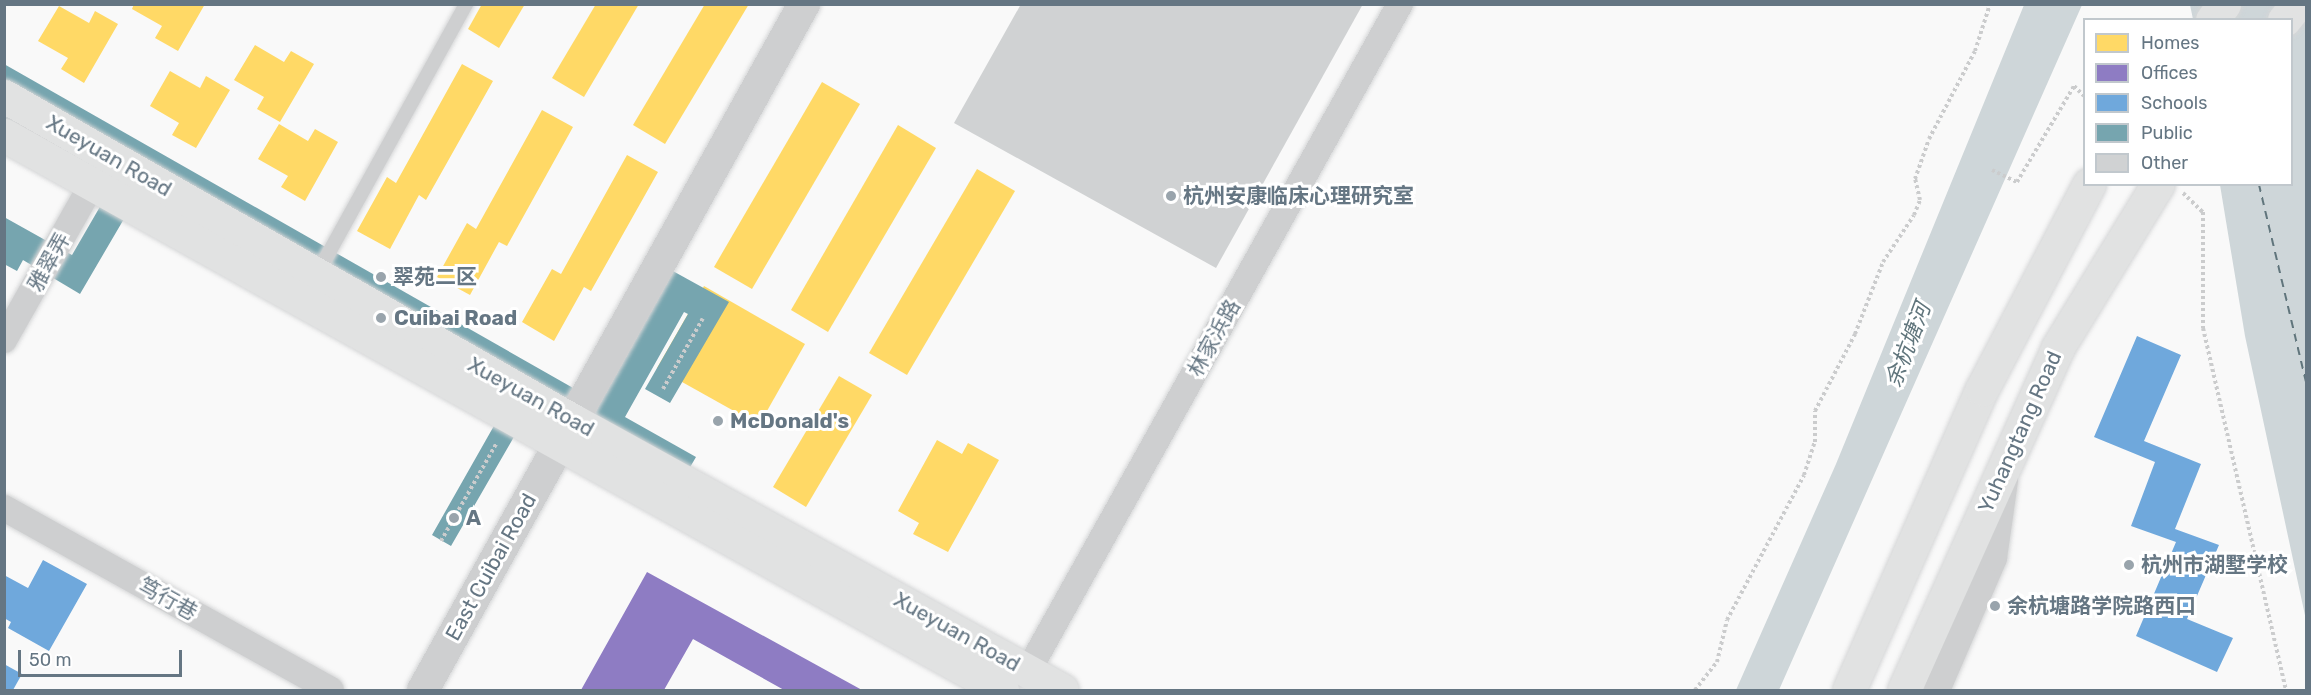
<!DOCTYPE html>
<html>
<head>
<meta charset="utf-8">
<style>
  body { margin:0 }
  #map { position:relative; width:2311px; height:695px; overflow:hidden; background:#f9f9f9; font-family:Rubik,"Noto Sans SC",sans-serif }
  div>[style] { position:absolute }
  .water>* { inset:0; background:#ced6d9 }
  .homes>* { inset:0; background:#ffd966 }
  .offices>* { inset:0; background:#8e7cc3 }
  .schools>* { inset:0; background:#6fa8dc }
  .public>* { inset:0; background:#76a5af }
  .ferry>* { height:1.5px; margin-top:-0.75px; transform-origin:0; background:repeating-linear-gradient(90deg,#60757c 0 8px,transparent 0 14px) }
  .building>* { inset:0; background:#d0d2d3 }
  .path>* { height:4px; margin-top:-2px; transform-origin:0; background:repeating-linear-gradient(90deg,#cbcccd 0 3px,transparent 0 6px) }
  .roads { filter:drop-shadow(0 0 2px #d5d6d7) drop-shadow(0 0 2px #d5d6d7) }
  .service>* { height:14px; margin:-7px; padding:0 7px; transform-origin:7px; border-radius:7px; background:#cecfd0 }
  .minor>* { height:26px; margin:-13px; padding:0 13px; transform-origin:13px; border-radius:13px; background:#cecfd0 }
  .tertiary>* { height:32px; margin:-16px; padding:0 16px; transform-origin:16px; border-radius:16px; background:#cecfd0 }
  .secondary>* { height:33px; margin:-16.5px; padding:0 16.5px; transform-origin:16.5px; border-radius:16.5px; background:#e1e2e2 }
  .primary>* { height:33px; margin:-16.5px; padding:0 16.5px; transform-origin:16.5px; border-radius:16.5px; background:#e1e2e2 }
  .dots>* { width:16px; height:16px; translate:-50% -50%; box-sizing:border-box; border:3px solid #fff; border-radius:50% }
  span { translate:-50% -50%; white-space:nowrap; text-align:center; line-height:1.15; -webkit-text-stroke:6px #fff; paint-order:stroke }
  .street-label { font-size:21px; color:#657683 }
  .poi-label { font-size:21px; color:#657683; font-weight:700 }
  .left { translate:0 -50%; text-align:left }
  .water-label { font-size:22px; color:#60757c; font-style:italic }
  .frame { position:absolute; inset:0; border:6px solid #657683; pointer-events:none }
  .legend { position:absolute; left:2083px; top:18px; width:210px; height:168px; box-sizing:border-box; background:#fff; border:2px solid #c1c8cd; margin:0; padding:8px 10px; list-style:none; font-size:18px; color:#657683 }
  .legend li { display:flex; align-items:center; gap:12px; height:30px }
  .legend b { width:30px; border:2px solid #c1c8cd }
  .scale { position:absolute; left:18px; top:650px; width:164px; height:27px; box-sizing:border-box; border:3px solid #657683; border-top:0; padding-left:8px; font-size:18px; line-height:21px; white-space:nowrap; color:#657683; -webkit-text-stroke:4px #fff; paint-order:stroke }
</style>
</head>
<body>
<div id="map">
  <div class="water">
    <div style="clip-path:polygon(2024px 5px,2082px 5px,1779px 690px,1736px 690px,1836px 464px)"></div>
    <div style="clip-path:polygon(2190px 5px,2306px 5px,2306px 620px,2245px 336px,2220px 185px,2292px 184px,2292px 20px,2193px 19px)"></div>
  </div>
  <div class="homes">
    <div style="clip-path:polygon(134px 4px,205px 4px,178px 51px,155px 38px,162px 26px,132px 9px)"></div>
    <div style="clip-path:polygon(482px 4px,525px 4px,499px 48px,468px 29px)"></div>
    <div style="clip-path:polygon(596px 4px,639px 4px,584px 97px,552px 78px)"></div>
    <div style="clip-path:polygon(705px 4px,749px 4px,665px 144px,633px 125px)"></div>
    <div style="clip-path:polygon(59px 6px,89px 23px,95px 11px,118px 24px,84px 83px,61px 69px,68px 58px,38px 41px)"></div>
    <div style="clip-path:polygon(255px 45px,284px 62px,291px 51px,314px 64px,280px 122px,257px 109px,264px 97px,234px 80px)"></div>
    <div style="clip-path:polygon(462px 64px,493px 81px,426px 200px,419px 195px,390px 249px,357px 231px,387px 177px,396px 183px)"></div>
    <div style="clip-path:polygon(170px 71px,200px 88px,206px 76px,230px 90px,196px 148px,172px 135px,179px 123px,150px 106px)"></div>
    <div style="clip-path:polygon(822px 82px,860px 104px,752px 289px,714px 267px)"></div>
    <div style="clip-path:polygon(542px 110px,573px 127px,507px 246px,499px 242px,470px 295px,437px 277px,467px 223px,476px 229px)"></div>
    <div style="clip-path:polygon(279px 124px,308px 141px,315px 129px,338px 142px,305px 201px,281px 187px,288px 176px,258px 159px)"></div>
    <div style="clip-path:polygon(898px 125px,936px 148px,828px 332px,791px 310px)"></div>
    <div style="clip-path:polygon(627px 155px,658px 172px,591px 291px,584px 287px,554px 341px,522px 322px,552px 269px,561px 274px)"></div>
    <div style="clip-path:polygon(977px 169px,1015px 191px,907px 375px,869px 353px)"></div>
    <div style="clip-path:polygon(704px 286px,805px 344px,759px 425px,657px 368px)"></div>
    <div style="clip-path:polygon(839px 376px,872px 395px,806px 507px,773px 487px)"></div>
    <div style="clip-path:polygon(937px 440px,962px 454px,968px 443px,999px 460px,948px 552px,913px 534px,919px 523px,898px 511px)"></div>
  </div>
  <div class="offices">
    <div style="clip-path:polygon(647px 572px,862px 690px,784px 690px,693px 639px,664px 690px,581px 690px)"></div>
  </div>
  <div class="schools">
    <div style="clip-path:polygon(2137px 336px,2181px 355px,2144px 441px,2201px 464px,2175px 529px,2219px 545px,2187px 619px,2233px 638px,2217px 672px,2136px 636px,2176px 542px,2131px 526px,2155px 462px,2094px 437px)"></div>
    <div style="clip-path:polygon(43px 560px,87px 584px,49px 651px,8px 628px,11px 622px,4px 618px,4px 575px,28px 588px)"></div>
    <div style="clip-path:polygon(4px 664px,22px 674px,13px 690px,4px 690px)"></div>
  </div>
  <div class="public">
    <div style="clip-path:polygon(4px 64px,596px 401px,671px 270px,729px 302px,670px 403px,645px 389px,688px 314px,684px 312px,625px 417px,696px 457px,661px 517px,515px 435px,451px 546px,432px 535px,495px 424px,128px 212px,80px 294px,23px 260px,17px 271px,4px 264px,4px 217px,72px 255px,105px 198px,4px 140px)"></div>
  </div>
  <div class="ferry">
    <div style="left:2259px;top:184px;width:203px;rotate:76.6deg"></div>
  </div>
  <div class="building">
    <div style="clip-path:polygon(1021px 4px,1363px 4px,1216px 268px,954px 123px)"></div>
  </div>
  <div class="path">
    <div style="left:1992px;top:170px;width:28px;rotate:26deg"></div>
    <div style="left:2017px;top:182px;width:112px;rotate:-59.3deg"></div>
    <div style="left:2074px;top:86px;width:14px;rotate:45deg"></div>
    <div style="left:2183px;top:193px;width:28px;rotate:44deg"></div>
    <div style="left:2203px;top:212px;width:116px;rotate:90deg"></div>
    <div style="left:2203px;top:328px;width:371px;rotate:77.1deg"></div>
    <div style="left:663px;top:389px;width:81px;rotate:-60.6deg"></div>
    <div style="left:441px;top:541px;width:112px;rotate:-60.4deg"></div>
    <div style="left:1695px;top:690px;width:36px;rotate:-52deg"></div>
    <div style="left:1717px;top:662px;width:43px;rotate:-76.6deg"></div>
    <div style="left:1727px;top:620px;width:164px;rotate:-62deg"></div>
    <div style="left:1804px;top:475px;width:35px;rotate:-72deg"></div>
    <div style="left:1815px;top:442px;width:31px;rotate:-90deg"></div>
    <div style="left:1815px;top:411px;width:87px;rotate:-62.5deg"></div>
    <div style="left:1855px;top:334px;width:77px;rotate:-68.7deg"></div>
    <div style="left:1883px;top:262px;width:56px;rotate:-56.6deg"></div>
    <div style="left:1914px;top:215px;width:16px;rotate:-68deg"></div>
    <div style="left:1920px;top:200px;width:22px;rotate:-103deg"></div>
    <div style="left:1915px;top:179px;width:42px;rotate:-70.7deg"></div>
    <div style="left:1929px;top:139px;width:99px;rotate:-62.4deg"></div>
    <div style="left:1975px;top:51px;width:49px;rotate:-72.3deg"></div>
  </div>
  <div class="roads">
    <div class="service">
      <div style="left:316px;top:276px;width:311px;rotate:-61.1deg"></div>
    </div>
    <div class="minor">
      <div style="left:4px;top:340px;width:180px;rotate:-60.5deg"></div>
      <div style="left:4px;top:508px;width:374px;rotate:29.1deg"></div>
      <div style="left:1028px;top:671px;width:764px;rotate:-60.85deg"></div>
      <div style="left:1937px;top:690px;width:144px;rotate:-66.6deg"></div>
      <div style="left:1994px;top:558px;width:78px;rotate:-81.9deg"></div>
    </div>
    <div class="tertiary">
      <div style="left:423px;top:690px;width:785px;rotate:-60.95deg"></div>
    </div>
    <div class="secondary">
      <div style="left:4px;top:96px;width:656px;rotate:29.69deg"></div>
      <div style="left:574px;top:421px;width:557px;rotate:28.86deg"></div>
      <div style="left:4px;top:135px;width:1142px;rotate:29.08deg"></div>
    </div>
    <div class="primary">
      <div style="left:2212px;top:20px;width:20px;rotate:-53deg"></div>
      <div style="left:2284px;top:20px;width:21px;rotate:-51deg"></div>
      <div style="left:1849px;top:690px;width:329px;rotate:-66.2deg"></div>
      <div style="left:1982px;top:389px;width:231px;rotate:-62.4deg"></div>
      <div style="left:1904px;top:690px;width:376px;rotate:-65.8deg"></div>
      <div style="left:2058px;top:347px;width:191px;rotate:-58.5deg"></div>
    </div>
  </div>
  <div class="dots">
    <div style="left:1171px;top:196px;background:#99a4ac"></div>
    <div style="left:381px;top:277px;background:#99a4ac"></div>
    <div style="left:381px;top:318px;background:#99a4ac"></div>
    <div style="left:718px;top:421px;background:#99a4ac"></div>
    <div style="left:454px;top:518px;background:#99a4ac"></div>
    <div style="left:2129px;top:565px;background:#99a4ac"></div>
    <div style="left:1995px;top:606px;background:#99a4ac"></div>
  </div>
  <div class="street-label">
    <span style="left:109px;top:156px;rotate:30deg">Xueyuan Road</span>
    <span style="left:49px;top:262px;rotate:-61deg">雅翠弄</span>
    <span style="left:1214px;top:338px;rotate:-61deg">林家浜路</span>
    <span style="left:531px;top:397px;rotate:29deg">Xueyuan Road</span>
    <span style="left:2020px;top:432px;rotate:-66deg">Yuhangtang Road</span>
    <span style="left:491px;top:567px;rotate:-61deg">East Cuibai Road</span>
    <span style="left:168px;top:599px;rotate:29deg">笃行巷</span>
    <span style="left:957px;top:632px;rotate:29deg">Xueyuan Road</span>
  </div>
  <div class="poi-label">
    <span class="left" style="left:1183px;top:196px">杭州安康临床心理研究室</span>
    <span class="left" style="left:393px;top:277px">翠苑二区</span>
    <span class="left" style="left:394px;top:318px">Cuibai Road</span>
    <span class="left" style="left:730px;top:421px">McDonald's</span>
    <span class="left" style="left:466px;top:518px">A</span>
    <span class="left" style="left:2141px;top:565px">杭州市湖墅学校</span>
    <span class="left" style="left:2007px;top:606px">余杭塘路学院路西口</span>
  </div>
  <div class="water-label">
    <span style="left:1908px;top:345px;rotate:-69deg">余杭塘河</span>
  </div>
  <div class="frame"></div>
  <ul class="legend">
  <li><b style="height:16px;background:#ffd966"></b>Homes</li>
  <li><b style="height:16px;background:#8e7cc3"></b>Offices</li>
  <li><b style="height:16px;background:#6fa8dc"></b>Schools</li>
  <li><b style="height:16px;background:#76a5af"></b>Public</li>
  <li><b style="height:16px;background:#d0d2d3"></b>Other</li>
  </ul>
  <div class="scale">50 m</div>
</div>
</body>
</html>
